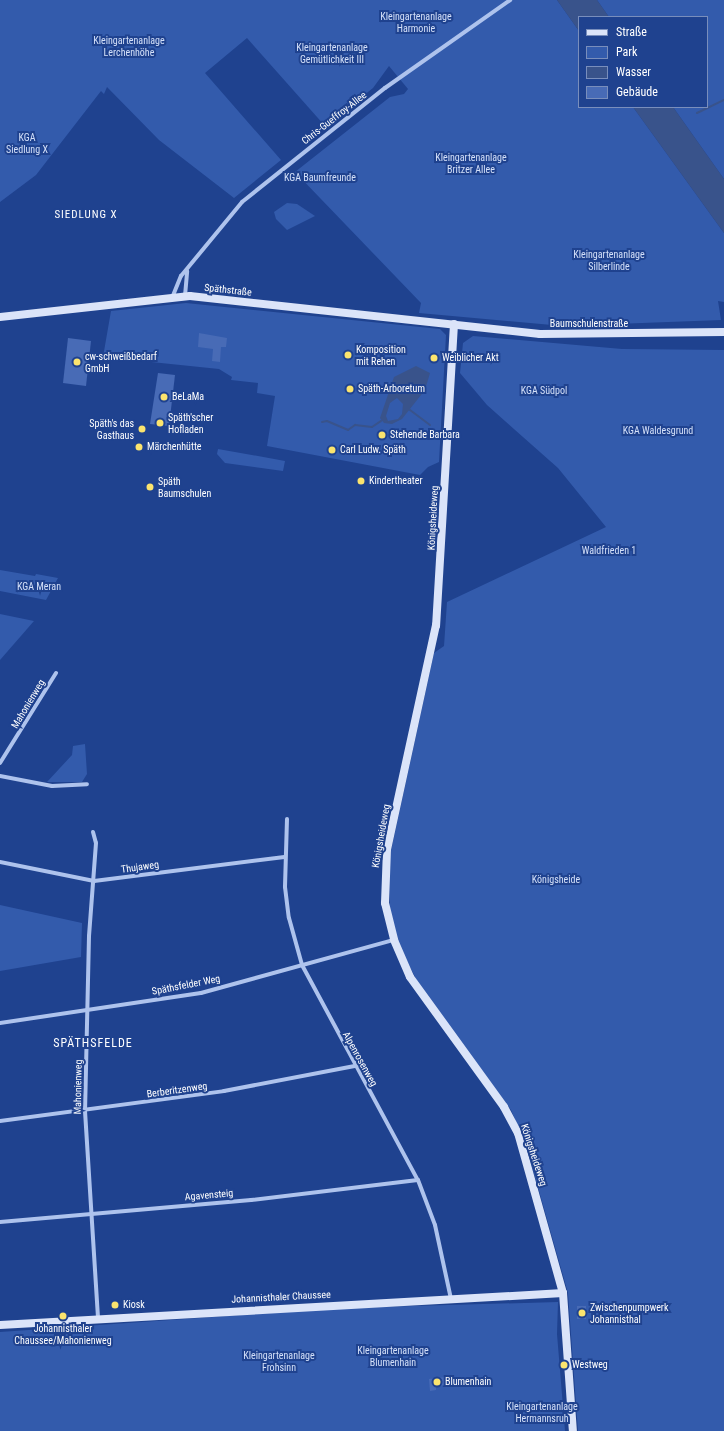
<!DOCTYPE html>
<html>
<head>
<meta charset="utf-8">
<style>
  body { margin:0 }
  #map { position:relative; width:724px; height:1431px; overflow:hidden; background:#1f428f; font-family:"Roboto Condensed",sans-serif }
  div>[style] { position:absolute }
  .green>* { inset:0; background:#335bac }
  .water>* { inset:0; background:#39538b }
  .stream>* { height:2px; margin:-1px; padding:0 1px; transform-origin:1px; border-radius:1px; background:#39538b }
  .building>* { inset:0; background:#486bb6 }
  .street>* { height:4px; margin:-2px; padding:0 2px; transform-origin:2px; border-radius:2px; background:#aec3ed }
  .secondary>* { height:8px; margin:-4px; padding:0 4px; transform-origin:4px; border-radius:4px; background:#dbe4f9 }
  .dots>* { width:11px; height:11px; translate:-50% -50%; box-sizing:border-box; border:2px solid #1f428f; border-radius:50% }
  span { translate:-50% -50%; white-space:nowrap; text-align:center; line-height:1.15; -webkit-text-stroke:4px #1f428f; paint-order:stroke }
  .park-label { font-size:10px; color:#d4e0f9 }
  .street-label { font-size:10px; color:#fff }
  .poi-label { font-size:10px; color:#fff }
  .left { translate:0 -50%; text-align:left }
  .right { translate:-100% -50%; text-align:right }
  .neighbourhood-label { font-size:11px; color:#fff; letter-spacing:1px }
  .quarter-label { font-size:12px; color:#fff; letter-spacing:1px }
  .legend { position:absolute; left:578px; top:16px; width:130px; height:92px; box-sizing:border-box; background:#1f428f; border:1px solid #798ebc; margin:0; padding:5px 7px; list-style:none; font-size:12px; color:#fff }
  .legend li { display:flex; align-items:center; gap:8px; height:20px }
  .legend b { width:20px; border:1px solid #798ebc }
</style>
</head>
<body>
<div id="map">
  <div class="green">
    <div style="clip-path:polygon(0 0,557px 0,579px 31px,579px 107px,633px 107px,724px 233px,724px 302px,718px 301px,721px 320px,563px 326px,419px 313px,421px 303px,295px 172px,390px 97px,404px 94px,408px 89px,389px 66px,373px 88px,325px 126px,247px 38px,205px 73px,281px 160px,234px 198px,159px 140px,107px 87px,104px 94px,101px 91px,36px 175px,0 202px)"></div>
    <div style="clip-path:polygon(597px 0,724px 0,724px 179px,673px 107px,707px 107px,707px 17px,609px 17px)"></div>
    <div style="clip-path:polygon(287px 203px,297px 204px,315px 216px,287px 230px,276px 219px,274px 212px)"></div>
    <div style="clip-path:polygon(186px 303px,440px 329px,446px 335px,439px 462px,428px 467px,420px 475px,267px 446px,275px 396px,257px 393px,258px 383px,231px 380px,232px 377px,219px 369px,103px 357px,111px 311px)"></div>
    <div style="clip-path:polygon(473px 336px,622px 349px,724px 350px,724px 1431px,578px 1431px,568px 1293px,526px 1145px,511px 1110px,419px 985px,399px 945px,390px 912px,389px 860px,434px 653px,444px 646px,447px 602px,606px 527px,558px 468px,487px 405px,460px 373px,463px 343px)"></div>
    <div style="clip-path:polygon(218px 449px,258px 456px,285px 461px,283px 471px,225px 463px,217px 454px)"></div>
    <div style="clip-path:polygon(0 570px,35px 576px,36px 574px,58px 578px,46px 600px,0 591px)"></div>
    <div style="clip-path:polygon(0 614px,34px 621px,0 660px)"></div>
    <div style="clip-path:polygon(85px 744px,87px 774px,82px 782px,47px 782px,72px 755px,73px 746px)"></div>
    <div style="clip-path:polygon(0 905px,82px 923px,81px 957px,0 971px)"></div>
    <div style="clip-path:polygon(558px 1302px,557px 1334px,565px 1431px,0 1431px,0 1332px,342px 1308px)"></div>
  </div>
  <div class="water">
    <div style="clip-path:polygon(557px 0,597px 0,609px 17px,579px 17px,579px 31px)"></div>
    <div style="clip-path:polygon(633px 107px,673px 107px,724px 179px,724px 233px)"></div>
    <div style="clip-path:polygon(evenodd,416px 366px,430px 373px,425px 390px,402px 419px,392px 424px,384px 423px,380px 418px,394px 377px,416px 366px,397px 398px,403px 404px,402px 414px,398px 419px,388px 421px,386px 416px,390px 403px,397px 398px)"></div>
  </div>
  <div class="stream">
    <div style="left:697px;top:113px;width:30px;rotate:-26deg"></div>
    <div style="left:410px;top:410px;width:25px;rotate:37deg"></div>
    <div style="left:322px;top:422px;width:5px;rotate:-11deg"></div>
    <div style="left:327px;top:421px;width:23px;rotate:23deg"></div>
    <div style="left:348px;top:430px;width:9px;rotate:-36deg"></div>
    <div style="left:355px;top:425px;width:17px;rotate:7deg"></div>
    <div style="left:372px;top:427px;width:11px;rotate:-34deg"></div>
  </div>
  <div class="building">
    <div style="clip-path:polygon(199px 333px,227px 338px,226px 347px,221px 347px,220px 362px,212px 361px,213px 349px,198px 347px)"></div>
    <div style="clip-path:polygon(68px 338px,91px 341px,86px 386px,63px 383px)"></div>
    <div style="clip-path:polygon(158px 373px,175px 375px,169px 426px,150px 424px)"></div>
    <div style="clip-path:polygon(577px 1306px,586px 1306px,586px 1319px,577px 1319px)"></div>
    <div style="clip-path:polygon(445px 1377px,445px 1385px,436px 1386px,436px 1390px,430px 1391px,429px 1379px)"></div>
  </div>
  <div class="street">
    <div style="left:185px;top:296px;width:25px;rotate:-85deg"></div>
    <div style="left:172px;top:298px;width:24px;rotate:-68deg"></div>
    <div style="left:181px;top:276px;width:96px;rotate:-50.5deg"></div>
    <div style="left:242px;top:202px;width:183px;rotate:-38.6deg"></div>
    <div style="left:385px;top:88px;width:153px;rotate:-35.1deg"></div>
    <div style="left:0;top:763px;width:106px;rotate:-58.1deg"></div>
    <div style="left:0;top:776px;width:53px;rotate:10.9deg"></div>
    <div style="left:52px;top:786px;width:35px;rotate:-3deg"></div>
    <div style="left:287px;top:819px;width:68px;rotate:91.7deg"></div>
    <div style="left:285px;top:887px;width:31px;rotate:83deg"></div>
    <div style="left:289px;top:918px;width:49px;rotate:74.5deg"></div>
    <div style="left:302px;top:965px;width:244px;rotate:61.7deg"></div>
    <div style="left:418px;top:1180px;width:48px;rotate:69.3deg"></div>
    <div style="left:435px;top:1225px;width:76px;rotate:77.8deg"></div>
    <div style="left:93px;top:832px;width:11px;rotate:75deg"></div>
    <div style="left:96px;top:843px;width:93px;rotate:94.3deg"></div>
    <div style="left:89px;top:936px;width:175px;rotate:91.3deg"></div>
    <div style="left:85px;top:1111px;width:207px;rotate:86.4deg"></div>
    <div style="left:0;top:862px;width:96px;rotate:11.4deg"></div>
    <div style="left:94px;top:881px;width:192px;rotate:-7.2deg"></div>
    <div style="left:0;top:1023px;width:203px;rotate:-8.5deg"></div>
    <div style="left:201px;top:993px;width:200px;rotate:-15.4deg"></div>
    <div style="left:0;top:1121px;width:226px;rotate:-7.6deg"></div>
    <div style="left:224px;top:1091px;width:133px;rotate:-10.8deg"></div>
    <div style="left:0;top:1222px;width:252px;rotate:-5deg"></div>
    <div style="left:251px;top:1200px;width:168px;rotate:-6.8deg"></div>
  </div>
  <div class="secondary">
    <div style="left:0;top:317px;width:191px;rotate:-6.3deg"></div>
    <div style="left:190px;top:296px;width:352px;rotate:6.2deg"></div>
    <div style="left:540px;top:334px;width:184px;rotate:-0.6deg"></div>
    <div style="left:454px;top:324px;width:302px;rotate:93.4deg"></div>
    <div style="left:436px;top:625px;width:229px;rotate:102.3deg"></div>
    <div style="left:387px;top:849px;width:54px;rotate:92.1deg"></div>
    <div style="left:385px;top:903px;width:38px;rotate:76deg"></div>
    <div style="left:394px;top:940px;width:40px;rotate:66.6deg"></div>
    <div style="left:410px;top:977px;width:160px;rotate:54.1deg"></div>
    <div style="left:504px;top:1107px;width:30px;rotate:62deg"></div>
    <div style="left:518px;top:1133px;width:166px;rotate:74.3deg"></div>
    <div style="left:563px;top:1293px;width:138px;rotate:85.9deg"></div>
    <div style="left:0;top:1325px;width:564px;rotate:-3.25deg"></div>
  </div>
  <div class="dots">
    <div style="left:348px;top:355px;background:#fbe46e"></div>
    <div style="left:434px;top:358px;background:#fbe46e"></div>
    <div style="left:77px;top:362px;background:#fbe46e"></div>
    <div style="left:350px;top:389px;background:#fbe46e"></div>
    <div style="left:164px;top:397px;background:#fbe46e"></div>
    <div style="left:160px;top:423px;background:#fbe46e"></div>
    <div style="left:142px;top:429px;background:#fbe46e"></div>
    <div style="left:382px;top:435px;background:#fbe46e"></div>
    <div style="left:139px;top:447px;background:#fbe46e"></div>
    <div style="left:332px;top:450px;background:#fbe46e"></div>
    <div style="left:361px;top:481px;background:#fbe46e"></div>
    <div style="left:150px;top:487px;background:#fbe46e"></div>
    <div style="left:115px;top:1305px;background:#fbe46e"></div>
    <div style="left:582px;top:1313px;background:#fbe46e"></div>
    <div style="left:63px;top:1316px;background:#fbe46e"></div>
    <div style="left:564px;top:1365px;background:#fbe46e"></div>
    <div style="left:437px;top:1382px;background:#fbe46e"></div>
  </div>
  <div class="park-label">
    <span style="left:416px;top:22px">Kleingartenanlage<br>Harmonie</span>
    <span style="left:129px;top:46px">Kleingartenanlage<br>Lerchenhöhe</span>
    <span style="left:332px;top:53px">Kleingartenanlage<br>Gemütlichkeit III</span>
    <span style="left:27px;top:143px">KGA<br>Siedlung X</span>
    <span style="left:471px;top:163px">Kleingartenanlage<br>Britzer Allee</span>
    <span style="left:320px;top:178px">KGA Baumfreunde</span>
    <span style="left:609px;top:260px">Kleingartenanlage<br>Silberlinde</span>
    <span style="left:544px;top:391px">KGA Südpol</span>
    <span style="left:658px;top:431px">KGA Waldesgrund</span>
    <span style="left:609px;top:551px">Waldfrieden 1</span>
    <span style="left:39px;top:587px">KGA Meran</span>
    <span style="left:556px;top:880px">Königsheide</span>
    <span style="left:393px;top:1356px">Kleingartenanlage<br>Blumenhain</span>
    <span style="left:279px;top:1361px">Kleingartenanlage<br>Frohsinn</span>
    <span style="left:542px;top:1412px">Kleingartenanlage<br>Hermannsruh</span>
  </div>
  <div class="street-label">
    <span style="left:334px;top:118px;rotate:-38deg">Chris-Gueffroy-Allee</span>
    <span style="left:228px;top:290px;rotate:6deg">Späthstraße</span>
    <span style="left:589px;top:324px">Baumschulenstraße</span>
    <span style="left:433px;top:518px;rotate:-87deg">Königsheideweg</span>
    <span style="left:28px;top:704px;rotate:-59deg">Mahonienweg</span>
    <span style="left:381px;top:836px;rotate:-80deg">Königsheideweg</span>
    <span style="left:140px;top:867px;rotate:-8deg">Thujaweg</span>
    <span style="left:186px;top:985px;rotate:-11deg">Späthsfelder Weg</span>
    <span style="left:360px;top:1059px;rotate:61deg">Alpenrosenweg</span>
    <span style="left:78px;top:1087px;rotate:-89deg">Mahonienweg</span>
    <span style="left:177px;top:1090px;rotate:-8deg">Berberitzenweg</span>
    <span style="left:534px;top:1155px;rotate:72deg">Königsheideweg</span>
    <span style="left:209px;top:1195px;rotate:-5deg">Agavensteig</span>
    <span style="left:281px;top:1297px;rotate:-3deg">Johannisthaler Chaussee</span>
  </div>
  <div class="poi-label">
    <span class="left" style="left:356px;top:355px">Komposition<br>mit Rehen</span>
    <span class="left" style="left:85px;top:362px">cw-schweißbedarf<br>GmbH</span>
    <span class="left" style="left:442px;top:358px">Weiblicher Akt</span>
    <span class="left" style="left:358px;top:389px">Späth-Arboretum</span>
    <span class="left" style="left:172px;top:397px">BeLaMa</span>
    <span class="left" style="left:168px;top:423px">Späth'scher<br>Hofladen</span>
    <span class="right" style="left:134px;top:429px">Späth's das<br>Gasthaus</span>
    <span class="left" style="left:390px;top:435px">Stehende Barbara</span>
    <span class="left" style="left:147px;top:447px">Märchenhütte</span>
    <span class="left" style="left:340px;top:450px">Carl Ludw. Späth</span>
    <span class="left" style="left:158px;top:487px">Späth<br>Baumschulen</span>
    <span class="left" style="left:369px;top:481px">Kindertheater</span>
    <span class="left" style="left:123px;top:1305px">Kiosk</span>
    <span class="left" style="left:590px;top:1313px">Zwischenpumpwerk<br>Johannisthal</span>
    <span style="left:63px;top:1334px">Johannisthaler<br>Chaussee/Mahonienweg</span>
    <span class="left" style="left:572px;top:1365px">Westweg</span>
    <span class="left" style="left:445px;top:1382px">Blumenhain</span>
  </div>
  <div class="neighbourhood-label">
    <span style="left:86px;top:215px">SIEDLUNG X</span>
  </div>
  <div class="quarter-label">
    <span style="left:93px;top:1044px">SPÄTHSFELDE</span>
  </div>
  <ul class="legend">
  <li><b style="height:5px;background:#dbe4f9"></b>Straße</li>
  <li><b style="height:11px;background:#335bac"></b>Park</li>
  <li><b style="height:11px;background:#39538b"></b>Wasser</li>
  <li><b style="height:11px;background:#486bb6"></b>Gebäude</li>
  </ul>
</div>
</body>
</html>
